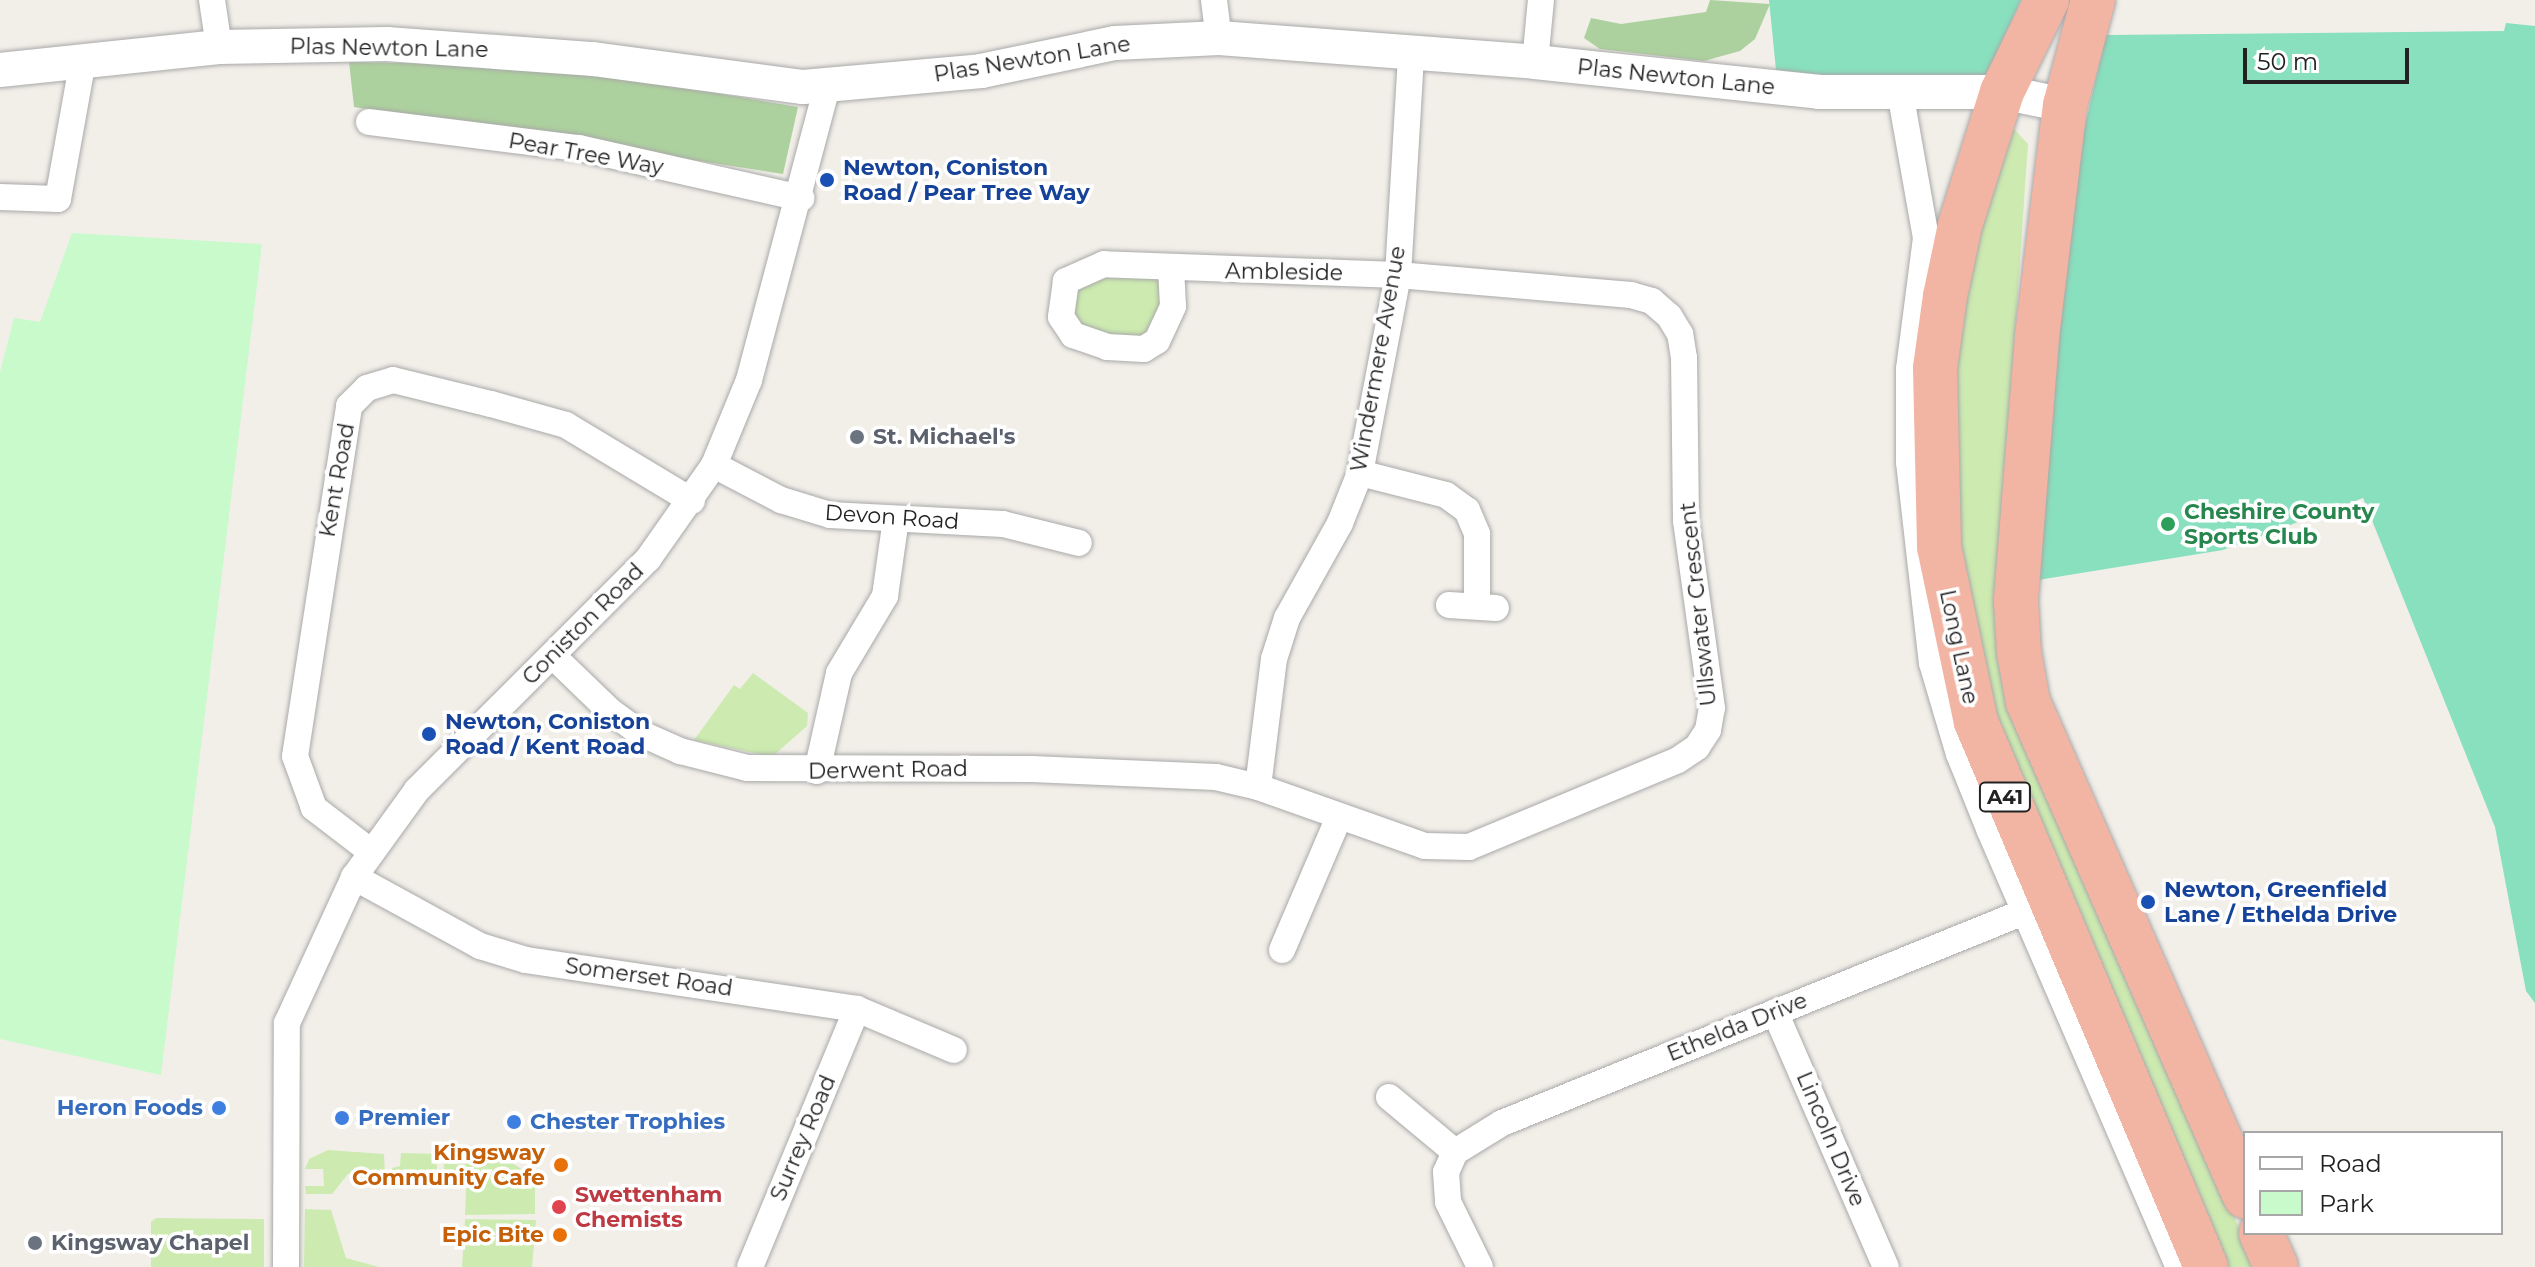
<!DOCTYPE html>
<html>
<head>
<meta charset="utf-8">
<style>
  body { margin:0 }
  #map { position:relative; width:2535px; height:1267px; overflow:hidden; background:#f2efe9; font-family:Montserrat,sans-serif }
  div>[style] { position:absolute }
  .grass>* { inset:0; background:#cdebb0 }
  .forest>* { inset:0; background:#add19e }
  .park>* { inset:0; background:#c8facc }
  .pitch>* { inset:0; background:#88e0be }
  .roads { filter:drop-shadow(0 0 2px #a9a9a9) drop-shadow(0 0 2px #a9a9a9) }
  .minor>* { height:26px; margin:-13px; padding:0 13px; transform-origin:13px; border-radius:13px; background:#fff }
  .tertiary>* { height:34px; margin:-17px; padding:0 17px; transform-origin:17px; border-radius:17px; background:#fff }
  .trunk>* { height:44px; margin:-22px; padding:0 22px; transform-origin:22px; border-radius:22px; background:#f2b4a3 }
  .dots>* { width:22px; height:22px; translate:-50% -50%; box-sizing:border-box; border:4px solid #fff; border-radius:50% }
  span { translate:-50% -50%; white-space:nowrap; text-align:center; line-height:1.15; -webkit-text-stroke:7px #fff; paint-order:stroke }
  .shield-label span { padding:2px 6px; background:#fff; border:2px solid; border-radius:6px; -webkit-text-stroke-width:0 }
  .shield-label { font-size:20px; color:#222; font-weight:700 }
  .street-label { font-size:22px; color:#222 }
  .transit-label { font-size:22px; color:#164399; font-weight:700 }
  .left { translate:0 -50%; text-align:left }
  .worship-label { font-size:22px; color:#5b616d; font-weight:700 }
  .leisure-label { font-size:22px; color:#27864d; font-weight:700 }
  .shop-label { font-size:22px; color:#366cbe; font-weight:700 }
  .right { translate:-100% -50%; text-align:right }
  .food-label { font-size:22px; color:#c56008; font-weight:700 }
  .health-label { font-size:22px; color:#be3a42; font-weight:700 }
  .legend { position:absolute; left:2243px; top:1131px; width:260px; height:104px; box-sizing:border-box; background:#fff; border:2px solid #a7a7a7; margin:0; padding:10px 14px; list-style:none; font-size:24px; color:#222 }
  .legend li { display:flex; align-items:center; gap:16px; height:40px }
  .legend b { width:40px; border:2px solid #a7a7a7 }
  .scale { position:absolute; left:2243px; top:48px; width:166px; height:36px; box-sizing:border-box; border:4px solid #222; border-top:0; padding-left:10px; font-size:24px; line-height:28px; white-space:nowrap; color:#222; -webkit-text-stroke:6px #fff; paint-order:stroke }
</style>
</head>
<body>
<div id="map">
  <div class="grass">
    <div style="clip-path:polygon(2015px 130px,2028px 144px,1995px 624px,2013px 709px,2256px 1267px,2220px 1267px,2019px 809px,1950px 563px,1950px 333px,2009px 131px)"></div>
    <div style="clip-path:polygon(1171px 269px,1157px 341px,1073px 335px,1066px 281px)"></div>
    <div style="clip-path:polygon(753px 673px,808px 713px,807px 726px,772px 757px,694px 740px,734px 685px,740px 689px)"></div>
    <div style="clip-path:polygon(328px 1150px,384px 1154px,385px 1175px,348px 1174px,332px 1194px,306px 1194px,305px 1186px,324px 1186px,323px 1169px,305px 1169px,309px 1159px)"></div>
    <div style="clip-path:polygon(445px 1150px,509px 1152px,511px 1162px,535px 1178px,535px 1214px,465px 1215px,466px 1190px,457px 1178px,443px 1177px)"></div>
    <div style="clip-path:polygon(401px 1153px,437px 1154px,437px 1174px,392px 1174px,392px 1168px,400px 1166px)"></div>
    <div style="clip-path:polygon(305px 1209px,331px 1210px,346px 1258px,379px 1267px,304px 1267px)"></div>
    <div style="clip-path:polygon(156px 1218px,264px 1219px,264px 1267px,151px 1267px,151px 1222px)"></div>
    <div style="clip-path:polygon(465px 1219px,536px 1220px,532px 1267px,462px 1267px)"></div>
  </div>
  <div class="forest">
    <div style="clip-path:polygon(1710px 0,1770px 4px,1755px 39px,1740px 51px,1704px 61px,1600px 49px,1584px 38px,1591px 18px,1621px 24px,1706px 12px)"></div>
    <div style="clip-path:polygon(349px 62px,557px 66px,798px 107px,783px 174px,354px 107px)"></div>
  </div>
  <div class="park">
    <div style="clip-path:polygon(72px 233px,262px 244px,161px 1075px,0 1039px,0 372px,14px 318px,40px 322px)"></div>
  </div>
  <div class="pitch">
    <div style="clip-path:polygon(1769px 0,2021px 0,1987px 75px,1867px 79px,1776px 70px)"></div>
    <div style="clip-path:polygon(2506px 23px,2535px 26px,2535px 1003px,2526px 991px,2495px 827px,2363px 498px,2223px 550px,2038px 580px,2062px 302px,2083px 134px,2106px 35px,2504px 31px)"></div>
  </div>
  <div class="roads">
    <div class="minor">
      <div style="left:212px;top:0;width:48px;rotate:81.5deg"></div>
      <div style="left:1214px;top:0;width:38px;rotate:83deg"></div>
      <div style="left:1535px;top:62px;width:62px;rotate:-84.5deg"></div>
      <div style="left:1900px;top:92px;width:148px;rotate:79.9deg"></div>
      <div style="left:1926px;top:238px;width:132px;rotate:97.4deg"></div>
      <div style="left:1909px;top:369px;width:93px;rotate:90deg"></div>
      <div style="left:1909px;top:462px;width:202px;rotate:83.5deg"></div>
      <div style="left:1932px;top:663px;width:95px;rotate:73.5deg"></div>
      <div style="left:1959px;top:754px;width:83px;rotate:68.1deg"></div>
      <div style="left:1990px;top:831px;width:475px;rotate:66.6deg"></div>
      <div style="left:369px;top:122px;width:212px;rotate:7.1deg"></div>
      <div style="left:579px;top:148px;width:228px;rotate:12.7deg"></div>
      <div style="left:0;top:197px;width:58px;rotate:2deg"></div>
      <div style="left:58px;top:199px;width:136px;rotate:-79.8deg"></div>
      <div style="left:714px;top:465px;width:76px;rotate:27.6deg"></div>
      <div style="left:781px;top:500px;width:51px;rotate:17deg"></div>
      <div style="left:830px;top:515px;width:173px;rotate:3deg"></div>
      <div style="left:1003px;top:524px;width:78px;rotate:14deg"></div>
      <div style="left:1360px;top:473px;width:89px;rotate:14.3deg"></div>
      <div style="left:1446px;top:495px;width:26px;rotate:36deg"></div>
      <div style="left:1467px;top:510px;width:26px;rotate:67deg"></div>
      <div style="left:1477px;top:534px;width:72px;rotate:90deg"></div>
      <div style="left:1449px;top:605px;width:47px;rotate:3.7deg"></div>
      <div style="left:553px;top:656px;width:79px;rotate:44deg"></div>
      <div style="left:610px;top:711px;width:39px;rotate:36deg"></div>
      <div style="left:642px;top:734px;width:42px;rotate:24.1deg"></div>
      <div style="left:680px;top:751px;width:69px;rotate:14.2deg"></div>
      <div style="left:747px;top:768px;width:285px;rotate:0.2deg"></div>
      <div style="left:1032px;top:769px;width:184px;rotate:2.5deg"></div>
      <div style="left:1216px;top:777px;width:43px;rotate:13.4deg"></div>
      <div style="left:1258px;top:787px;width:177px;rotate:19.5deg"></div>
      <div style="left:1425px;top:846px;width:44px;rotate:1.3deg"></div>
      <div style="left:1469px;top:847px;width:226px;rotate:-22.6deg"></div>
      <div style="left:1678px;top:760px;width:23px;rotate:-34deg"></div>
      <div style="left:1697px;top:747px;width:20px;rotate:-57deg"></div>
      <div style="left:1708px;top:730px;width:22px;rotate:-80deg"></div>
      <div style="left:1712px;top:708px;width:189px;rotate:-97.9deg"></div>
      <div style="left:1686px;top:521px;width:163px;rotate:-90.7deg"></div>
      <div style="left:1684px;top:358px;width:24px;rotate:-99deg"></div>
      <div style="left:1680px;top:334px;width:21px;rotate:-121deg"></div>
      <div style="left:1669px;top:316px;width:23px;rotate:-139deg"></div>
      <div style="left:1652px;top:301px;width:22px;rotate:-164deg"></div>
      <div style="left:1631px;top:295px;width:234px;rotate:-175.1deg"></div>
      <div style="left:1398px;top:275px;width:294px;rotate:-177.9deg"></div>
      <div style="left:1104px;top:264px;width:42px;rotate:155.9deg"></div>
      <div style="left:1066px;top:281px;width:36px;rotate:98deg"></div>
      <div style="left:1061px;top:317px;width:22px;rotate:56deg"></div>
      <div style="left:1073px;top:335px;width:36px;rotate:19deg"></div>
      <div style="left:1107px;top:347px;width:37px;rotate:3deg"></div>
      <div style="left:1144px;top:349px;width:15px;rotate:-32deg"></div>
      <div style="left:1157px;top:341px;width:38px;rotate:-65deg"></div>
      <div style="left:1173px;top:306px;width:37px;rotate:-93deg"></div>
      <div style="left:817px;top:771px;width:100px;rotate:-77.3deg"></div>
      <div style="left:839px;top:673px;width:90px;rotate:-59.1deg"></div>
      <div style="left:885px;top:596px;width:78px;rotate:-81.9deg"></div>
      <div style="left:1258px;top:787px;width:129px;rotate:-82.9deg"></div>
      <div style="left:1274px;top:659px;width:43px;rotate:-72.4deg"></div>
      <div style="left:1287px;top:618px;width:109px;rotate:-60.8deg"></div>
      <div style="left:1340px;top:523px;width:54px;rotate:-68.2deg"></div>
      <div style="left:1360px;top:473px;width:202px;rotate:-79.1deg"></div>
      <div style="left:1398px;top:275px;width:219px;rotate:-86.6deg"></div>
      <div style="left:370px;top:851px;width:71px;rotate:-142.5deg"></div>
      <div style="left:314px;top:808px;width:55px;rotate:-110.1deg"></div>
      <div style="left:295px;top:756px;width:354px;rotate:-81.2deg"></div>
      <div style="left:349px;top:406px;width:25px;rotate:-45deg"></div>
      <div style="left:367px;top:388px;width:27px;rotate:-17deg"></div>
      <div style="left:393px;top:380px;width:101px;rotate:13.8deg"></div>
      <div style="left:491px;top:404px;width:78px;rotate:15.6deg"></div>
      <div style="left:566px;top:425px;width:147px;rotate:31.1deg"></div>
      <div style="left:354px;top:877px;width:144px;rotate:28.7deg"></div>
      <div style="left:480px;top:946px;width:48px;rotate:16.9deg"></div>
      <div style="left:526px;top:960px;width:335px;rotate:8.4deg"></div>
      <div style="left:857px;top:1009px;width:105px;rotate:22.9deg"></div>
      <div style="left:1282px;top:950px;width:145px;rotate:-66.8deg"></div>
      <div style="left:1775px;top:1012px;width:278px;rotate:66.5deg"></div>
      <div style="left:1389px;top:1097px;width:86px;rotate:39.8deg"></div>
      <div style="left:1455px;top:1152px;width:22px;rotate:114deg"></div>
      <div style="left:1446px;top:1172px;width:30px;rotate:86deg"></div>
      <div style="left:1448px;top:1202px;width:72px;rotate:63.8deg"></div>
      <div style="left:1455px;top:1152px;width:55px;rotate:-31.7deg"></div>
      <div style="left:1502px;top:1123px;width:563px;rotate:-22.01deg"></div>
      <div style="left:286px;top:1267px;width:244px;rotate:-89.8deg"></div>
      <div style="left:287px;top:1023px;width:161px;rotate:-65.3deg"></div>
      <div style="left:354px;top:877px;width:107px;rotate:-54.1deg"></div>
      <div style="left:417px;top:790px;width:327px;rotate:-45deg"></div>
      <div style="left:648px;top:559px;width:115px;rotate:-54.9deg"></div>
      <div style="left:714px;top:465px;width:92px;rotate:-67.6deg"></div>
      <div style="left:749px;top:380px;width:303px;rotate:-75.1deg"></div>
      <div style="left:750px;top:1267px;width:279px;rotate:-67.5deg"></div>
    </div>
    <div class="tertiary">
      <div style="left:0;top:70px;width:220px;rotate:-6deg"></div>
      <div style="left:219px;top:47px;width:168px;rotate:-1deg"></div>
      <div style="left:387px;top:44px;width:207px;rotate:4.2deg"></div>
      <div style="left:593px;top:59px;width:212px;rotate:7.6deg"></div>
      <div style="left:803px;top:87px;width:179px;rotate:-5.1deg"></div>
      <div style="left:981px;top:71px;width:137px;rotate:-11.8deg"></div>
      <div style="left:1115px;top:43px;width:104px;rotate:-2.8deg"></div>
      <div style="left:1219px;top:38px;width:317px;rotate:4.3deg"></div>
      <div style="left:1535px;top:62px;width:286px;rotate:6deg"></div>
      <div style="left:1819px;top:92px;width:183px"></div>
      <div style="left:2002px;top:92px;width:64px;rotate:11.7deg"></div>
    </div>
    <div class="trunk">
      <div style="left:2047px;top:0;width:102px;rotate:116.1deg"></div>
      <div style="left:2002px;top:92px;width:139px;rotate:107.5deg"></div>
      <div style="left:1960px;top:225px;width:73px;rotate:101.9deg"></div>
      <div style="left:1945px;top:296px;width:73px;rotate:97.9deg"></div>
      <div style="left:1935px;top:368px;width:179px;rotate:88.7deg"></div>
      <div style="left:1939px;top:547px;width:179px;rotate:78.1deg"></div>
      <div style="left:1976px;top:722px;width:592px;rotate:67.12deg"></div>
      <div style="left:2093px;top:0;width:109px;rotate:104.9deg"></div>
      <div style="left:2065px;top:105px;width:235px;rotate:96.9deg"></div>
      <div style="left:2037px;top:338px;width:264px;rotate:94.6deg"></div>
      <div style="left:2016px;top:601px;width:51px;rotate:86.6deg"></div>
      <div style="left:2019px;top:652px;width:51px;rotate:79.8deg"></div>
      <div style="left:2028px;top:702px;width:540px;rotate:66.29deg"></div>
      <div style="left:2261px;top:1233px;width:37px;rotate:66deg"></div>
    </div>
  </div>
  <div class="dots">
    <div style="left:827px;top:180px;background:#1a4fb4"></div>
    <div style="left:857px;top:437px;background:#6b7280"></div>
    <div style="left:2168px;top:524px;background:#2e9e5b"></div>
    <div style="left:429px;top:734px;background:#1a4fb4"></div>
    <div style="left:2148px;top:902px;background:#1a4fb4"></div>
    <div style="left:219px;top:1108px;background:#3f7fe0"></div>
    <div style="left:342px;top:1118px;background:#3f7fe0"></div>
    <div style="left:514px;top:1122px;background:#3f7fe0"></div>
    <div style="left:561px;top:1165px;background:#e8710a"></div>
    <div style="left:559px;top:1207px;background:#e0444e"></div>
    <div style="left:560px;top:1235px;background:#e8710a"></div>
    <div style="left:35px;top:1243px;background:#6b7280"></div>
  </div>
  <div class="shield-label">
    <span style="left:2005px;top:797px">A41</span>
  </div>
  <div class="street-label">
    <span style="left:389px;top:48px;rotate:1deg">Plas Newton Lane</span>
    <span style="left:1032px;top:59px;rotate:-9deg">Plas Newton Lane</span>
    <span style="left:1676px;top:77px;rotate:6deg">Plas Newton Lane</span>
    <span style="left:586px;top:154px;rotate:10deg">Pear Tree Way</span>
    <span style="left:1284px;top:272px;rotate:1deg">Ambleside</span>
    <span style="left:1378px;top:359px;rotate:-80deg">Windermere Avenue</span>
    <span style="left:337px;top:480px;rotate:-80deg">Kent Road</span>
    <span style="left:892px;top:517px;rotate:4deg">Devon Road</span>
    <span style="left:1698px;top:604px;rotate:-96deg">Ullswater Crescent</span>
    <span style="left:583px;top:624px;rotate:-45deg">Coniston Road</span>
    <span style="left:1959px;top:647px;rotate:78deg">Long Lane</span>
    <span style="left:888px;top:770px;rotate:-1deg">Derwent Road</span>
    <span style="left:649px;top:977px;rotate:8deg">Somerset Road</span>
    <span style="left:1737px;top:1027px;rotate:-22deg">Ethelda Drive</span>
    <span style="left:803px;top:1138px;rotate:-67deg">Surrey Road</span>
    <span style="left:1831px;top:1139px;rotate:67deg">Lincoln Drive</span>
  </div>
  <div class="transit-label">
    <span class="left" style="left:843px;top:180px">Newton, Coniston<br>Road / Pear Tree Way</span>
    <span class="left" style="left:445px;top:734px">Newton, Coniston<br>Road / Kent Road</span>
    <span class="left" style="left:2164px;top:902px">Newton, Greenfield<br>Lane / Ethelda Drive</span>
  </div>
  <div class="worship-label">
    <span class="left" style="left:873px;top:437px">St. Michael's</span>
    <span class="left" style="left:51px;top:1243px">Kingsway Chapel</span>
  </div>
  <div class="leisure-label">
    <span class="left" style="left:2184px;top:524px">Cheshire County<br>Sports Club</span>
  </div>
  <div class="shop-label">
    <span class="right" style="left:203px;top:1108px">Heron Foods</span>
    <span class="left" style="left:358px;top:1118px">Premier</span>
    <span class="left" style="left:530px;top:1122px">Chester Trophies</span>
  </div>
  <div class="food-label">
    <span class="right" style="left:545px;top:1165px">Kingsway<br>Community Cafe</span>
    <span class="right" style="left:544px;top:1235px">Epic Bite</span>
  </div>
  <div class="health-label">
    <span class="left" style="left:575px;top:1207px">Swettenham<br>Chemists</span>
  </div>
  <ul class="legend">
  <li><b style="height:10px;background:#fff"></b>Road</li>
  <li><b style="height:22px;background:#c8facc"></b>Park</li>
  </ul>
  <div class="scale">50 m</div>
</div>
</body>
</html>
